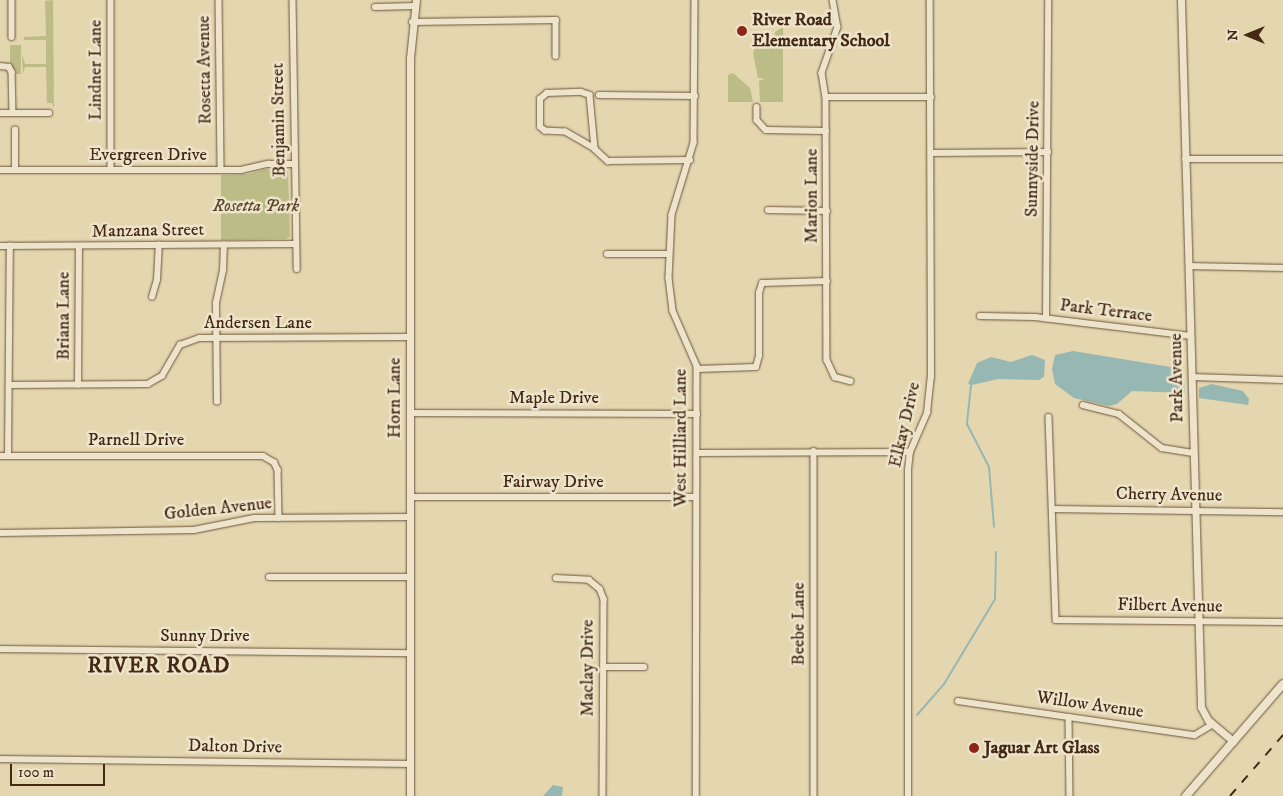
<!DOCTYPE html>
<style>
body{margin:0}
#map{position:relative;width:1283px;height:796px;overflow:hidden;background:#e4d6af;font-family:"IM FELL DW Pica",serif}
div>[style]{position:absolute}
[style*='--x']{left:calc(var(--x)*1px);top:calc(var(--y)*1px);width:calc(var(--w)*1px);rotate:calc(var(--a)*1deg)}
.green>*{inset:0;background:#bcbc86}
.water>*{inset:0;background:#97b7b3}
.stream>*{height:2px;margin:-1px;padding:0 1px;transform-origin:1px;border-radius:1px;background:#97b7b3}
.roads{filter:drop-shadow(0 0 1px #6c543c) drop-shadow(0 0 1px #6c543c)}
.minor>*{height:5.5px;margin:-2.75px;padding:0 2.75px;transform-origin:2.75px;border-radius:2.75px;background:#ede4cb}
.tertiary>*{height:7px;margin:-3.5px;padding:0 3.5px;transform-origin:3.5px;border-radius:3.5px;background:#ede4cb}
.secondary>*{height:8px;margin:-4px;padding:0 4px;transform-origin:4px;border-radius:4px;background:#ede4cb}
.rail>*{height:2px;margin-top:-1px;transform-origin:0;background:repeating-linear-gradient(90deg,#442915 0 9px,transparent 0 18px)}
.dots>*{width:14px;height:14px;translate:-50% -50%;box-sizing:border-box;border:2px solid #ede4cb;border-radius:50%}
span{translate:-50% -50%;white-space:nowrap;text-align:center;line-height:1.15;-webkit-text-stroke:5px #ede4cb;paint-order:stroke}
.poi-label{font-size:18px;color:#442915;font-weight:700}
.left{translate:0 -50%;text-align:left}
.street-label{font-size:18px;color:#442915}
.park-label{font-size:18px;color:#5c462c;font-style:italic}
.district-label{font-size:22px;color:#442915;font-weight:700;letter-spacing:1px}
.north{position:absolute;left:1223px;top:10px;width:50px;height:50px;-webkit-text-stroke:4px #ede4cb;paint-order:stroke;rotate:270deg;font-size:14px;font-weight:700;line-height:20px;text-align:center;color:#442915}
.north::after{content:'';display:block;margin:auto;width:18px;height:22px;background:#442915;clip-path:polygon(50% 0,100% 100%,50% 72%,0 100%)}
.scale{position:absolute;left:10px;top:764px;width:95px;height:22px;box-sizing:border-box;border:2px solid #442915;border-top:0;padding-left:6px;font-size:15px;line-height:18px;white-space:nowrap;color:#442915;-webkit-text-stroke:4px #ede4cb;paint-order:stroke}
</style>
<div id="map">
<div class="green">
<div style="clip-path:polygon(53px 0,54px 108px,52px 103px,47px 103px,46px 67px,25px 67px,23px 74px,22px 54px,25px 64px,46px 64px,46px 40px,24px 40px,24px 37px,46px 36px,45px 1px)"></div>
<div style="clip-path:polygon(783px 27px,783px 102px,760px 102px,759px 81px,765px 79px,758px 78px,753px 53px,758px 40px,774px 40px,775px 32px)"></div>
<div style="clip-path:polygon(10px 45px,21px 45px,21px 74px,16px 74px,10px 63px)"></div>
<div style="clip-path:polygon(733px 73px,750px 88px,753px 102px,728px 102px,728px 75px)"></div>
<div style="clip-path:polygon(266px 169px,288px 171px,290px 237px,285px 239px,221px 240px,221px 175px,248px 174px)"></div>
</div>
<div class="water">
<div style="clip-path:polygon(1073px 351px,1183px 369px,1185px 393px,1132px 391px,1117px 404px,1109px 406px,1074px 398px,1055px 384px,1052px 369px,1055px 355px)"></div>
<div style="clip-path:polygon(1032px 355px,1045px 360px,1044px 377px,1039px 380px,998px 379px,972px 385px,968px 384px,977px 363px,991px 357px,1011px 362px)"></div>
<div style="clip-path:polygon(1212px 384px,1243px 391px,1249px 399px,1248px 405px,1199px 398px,1199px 388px)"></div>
<div style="clip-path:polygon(553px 785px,563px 787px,562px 796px,543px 796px)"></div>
</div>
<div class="stream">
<div style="--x:971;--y:385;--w:39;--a:96"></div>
<div style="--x:967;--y:424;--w:48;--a:62.9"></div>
<div style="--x:989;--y:467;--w:60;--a:85.2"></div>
<div style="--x:917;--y:715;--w:41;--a:-48.9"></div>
<div style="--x:944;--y:684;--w:99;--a:-59"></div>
<div style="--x:995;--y:599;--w:47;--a:-88.8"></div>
</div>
<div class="roads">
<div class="minor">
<div style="--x:12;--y:0;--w:37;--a:90"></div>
<div style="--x:111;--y:0;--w:170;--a:90"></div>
<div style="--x:219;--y:0;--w:170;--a:89.3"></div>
<div style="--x:293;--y:0;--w:269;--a:89.1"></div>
<div style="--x:695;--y:0;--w:143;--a:90.4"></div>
<div style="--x:694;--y:143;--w:75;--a:107"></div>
<div style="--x:672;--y:215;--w:63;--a:92.7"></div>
<div style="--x:669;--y:278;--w:33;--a:83"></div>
<div style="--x:673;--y:311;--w:60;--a:66.4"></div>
<div style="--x:697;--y:366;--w:430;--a:90.1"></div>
<div style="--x:833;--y:0;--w:27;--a:80"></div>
<div style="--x:838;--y:27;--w:49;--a:109.2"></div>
<div style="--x:822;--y:73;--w:24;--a:81"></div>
<div style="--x:826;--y:97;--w:263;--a:89.8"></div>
<div style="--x:827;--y:360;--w:19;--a:65"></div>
<div style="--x:835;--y:377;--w:16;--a:15"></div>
<div style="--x:375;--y:7;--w:40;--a:-1.4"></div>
<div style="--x:412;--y:22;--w:144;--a:-0.8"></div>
<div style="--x:556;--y:20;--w:36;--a:90"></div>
<div style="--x:0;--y:66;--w:9;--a:6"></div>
<div style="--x:9;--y:67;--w:6;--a:59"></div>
<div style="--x:12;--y:72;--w:41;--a:88.6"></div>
<div style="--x:547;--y:93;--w:34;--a:-2"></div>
<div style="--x:581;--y:92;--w:9;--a:18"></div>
<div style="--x:590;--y:95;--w:54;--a:84.7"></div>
<div style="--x:595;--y:149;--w:34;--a:-150"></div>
<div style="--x:565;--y:132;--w:20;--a:-177"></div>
<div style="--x:545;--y:131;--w:6;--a:-141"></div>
<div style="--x:540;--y:127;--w:28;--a:-90"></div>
<div style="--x:540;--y:99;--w:9;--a:-41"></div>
<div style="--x:599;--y:95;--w:96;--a:0.6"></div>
<div style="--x:826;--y:97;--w:105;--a:0"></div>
<div style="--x:757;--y:107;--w:13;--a:90"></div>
<div style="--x:757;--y:120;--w:13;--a:48"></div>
<div style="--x:766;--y:130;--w:60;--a:1"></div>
<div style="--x:0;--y:113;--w:49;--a:0"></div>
<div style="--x:595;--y:149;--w:18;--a:43"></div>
<div style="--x:608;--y:161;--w:82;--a:-0.7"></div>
<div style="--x:931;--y:153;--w:117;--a:-0.5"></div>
<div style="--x:1185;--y:159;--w:98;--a:0"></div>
<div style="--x:0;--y:170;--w:241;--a:0"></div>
<div style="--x:241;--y:170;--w:28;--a:-13"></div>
<div style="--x:268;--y:164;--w:27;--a:0"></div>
<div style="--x:15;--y:170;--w:40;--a:-90"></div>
<div style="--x:768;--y:210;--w:59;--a:1"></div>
<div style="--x:0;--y:246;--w:296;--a:-0.4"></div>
<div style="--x:607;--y:254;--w:62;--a:0"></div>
<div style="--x:1189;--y:266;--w:94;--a:1.2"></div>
<div style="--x:152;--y:297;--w:18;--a:-74"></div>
<div style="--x:157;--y:280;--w:35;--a:-87"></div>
<div style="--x:980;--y:316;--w:55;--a:1"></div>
<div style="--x:1035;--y:317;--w:157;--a:6.9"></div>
<div style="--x:1046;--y:319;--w:319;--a:-89.6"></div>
<div style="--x:698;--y:369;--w:58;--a:-2"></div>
<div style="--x:756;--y:367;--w:11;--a:-75"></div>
<div style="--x:759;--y:356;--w:63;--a:-90"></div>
<div style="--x:759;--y:293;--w:10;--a:-73"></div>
<div style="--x:762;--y:283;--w:65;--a:-1.8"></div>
<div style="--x:1192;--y:377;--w:91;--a:1.9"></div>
<div style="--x:9;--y:385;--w:139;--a:-0.4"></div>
<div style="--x:148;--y:384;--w:16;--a:-30"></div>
<div style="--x:162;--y:376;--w:36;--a:-60"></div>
<div style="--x:180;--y:345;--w:20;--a:-20"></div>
<div style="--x:199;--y:338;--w:211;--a:-0.3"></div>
<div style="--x:78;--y:385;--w:137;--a:-89.6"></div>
<div style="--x:217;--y:402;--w:99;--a:-90.6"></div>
<div style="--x:216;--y:303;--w:33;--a:-78"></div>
<div style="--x:223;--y:271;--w:26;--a:-88"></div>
<div style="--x:1083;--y:405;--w:37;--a:14"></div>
<div style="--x:1119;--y:414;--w:55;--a:38.3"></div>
<div style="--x:1162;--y:448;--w:31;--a:9"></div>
<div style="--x:410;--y:413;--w:287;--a:0.2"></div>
<div style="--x:1049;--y:417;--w:203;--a:88"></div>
<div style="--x:1056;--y:620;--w:227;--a:0.5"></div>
<div style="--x:814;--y:451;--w:345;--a:90"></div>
<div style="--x:697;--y:453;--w:213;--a:-0.3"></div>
<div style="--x:0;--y:456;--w:263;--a:0"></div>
<div style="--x:263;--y:456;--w:13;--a:29"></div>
<div style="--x:274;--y:462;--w:9;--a:63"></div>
<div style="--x:278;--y:470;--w:48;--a:88.8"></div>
<div style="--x:8;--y:456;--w:210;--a:-89.5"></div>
<div style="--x:410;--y:497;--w:286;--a:0"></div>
<div style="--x:1054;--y:509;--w:229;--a:0.8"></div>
<div style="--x:0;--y:533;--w:194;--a:-0.9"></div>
<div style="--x:194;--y:530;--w:61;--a:-11.3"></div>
<div style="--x:254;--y:518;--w:156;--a:-0.4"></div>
<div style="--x:269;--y:577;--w:141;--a:0"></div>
<div style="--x:556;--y:578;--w:33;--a:3"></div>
<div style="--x:589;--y:580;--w:14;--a:39"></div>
<div style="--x:600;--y:589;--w:11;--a:68"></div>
<div style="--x:604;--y:599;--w:197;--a:90.3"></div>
<div style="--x:0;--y:649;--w:410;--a:0.6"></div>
<div style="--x:604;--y:667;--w:40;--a:0"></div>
<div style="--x:958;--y:701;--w:239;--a:8.2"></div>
<div style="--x:1195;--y:735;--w:21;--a:-31"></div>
<div style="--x:1069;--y:717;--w:79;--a:89.3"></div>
<div style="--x:0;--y:759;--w:410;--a:0.7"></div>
<div style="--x:908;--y:796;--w:326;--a:-90"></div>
<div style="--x:908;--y:470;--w:18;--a:-84"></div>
<div style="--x:910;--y:452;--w:43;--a:-66.4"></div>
<div style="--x:927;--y:413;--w:36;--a:-84"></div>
<div style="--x:931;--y:377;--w:377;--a:-90.2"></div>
</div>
<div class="tertiary">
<div style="--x:1181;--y:0;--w:707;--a:88.38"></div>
<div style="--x:1201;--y:707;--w:15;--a:62"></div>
<div style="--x:1208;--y:720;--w:33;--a:40"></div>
<div style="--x:410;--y:796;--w:738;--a:-90"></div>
<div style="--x:410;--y:58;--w:58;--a:-84.1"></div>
</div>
<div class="secondary">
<div style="--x:1186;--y:796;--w:148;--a:-49.1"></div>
</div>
</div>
<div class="rail">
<div style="--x:1230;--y:796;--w:81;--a:-49"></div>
</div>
<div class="dots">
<div style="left:742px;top:31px;background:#8f2418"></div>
<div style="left:974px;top:748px;background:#8f2418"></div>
</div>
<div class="poi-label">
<span class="left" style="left:752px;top:31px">River Road<br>Elementary School</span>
<span class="left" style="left:984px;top:748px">Jaguar Art Glass</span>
</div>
<div class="street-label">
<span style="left:96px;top:70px;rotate:-90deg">Lindner Lane</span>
<span style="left:205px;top:70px;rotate:-91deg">Rosetta Avenue</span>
<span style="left:279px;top:120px;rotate:-91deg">Benjamin Street</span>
<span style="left:148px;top:155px">Evergreen Drive</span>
<span style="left:1033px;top:159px;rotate:-89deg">Sunnyside Drive</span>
<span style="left:812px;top:196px;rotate:-90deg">Marion Lane</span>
<span style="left:148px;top:231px;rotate:-1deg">Manzana Street</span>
<span style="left:1106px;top:311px;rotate:7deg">Park Terrace</span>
<span style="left:64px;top:316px;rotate:-90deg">Briana Lane</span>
<span style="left:258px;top:323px">Andersen Lane</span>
<span style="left:1177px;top:378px;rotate:-91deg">Park Avenue</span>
<span style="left:395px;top:398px;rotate:-90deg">Horn Lane</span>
<span style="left:554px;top:398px">Maple Drive</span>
<span style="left:905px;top:425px;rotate:-77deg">Elkay Drive</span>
<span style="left:681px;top:438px;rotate:-90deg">West Hilliard Lane</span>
<span style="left:136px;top:440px">Parnell Drive</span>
<span style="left:553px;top:482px">Fairway Drive</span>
<span style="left:1169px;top:495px;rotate:1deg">Cherry Avenue</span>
<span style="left:218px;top:509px;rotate:-6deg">Golden Avenue</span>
<span style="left:1170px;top:606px;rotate:1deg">Filbert Avenue</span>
<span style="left:799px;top:624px;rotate:-90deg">Beebe Lane</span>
<span style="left:205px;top:636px">Sunny Drive</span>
<span style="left:588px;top:668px;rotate:-90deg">Maclay Drive</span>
<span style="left:1090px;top:705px;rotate:8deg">Willow Avenue</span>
<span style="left:235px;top:747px;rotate:1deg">Dalton Drive</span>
</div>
<div class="park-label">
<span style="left:256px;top:206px">Rosetta Park</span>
</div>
<div class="district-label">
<span style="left:159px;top:666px">RIVER ROAD</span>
</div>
<div class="north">N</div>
<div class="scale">100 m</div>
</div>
